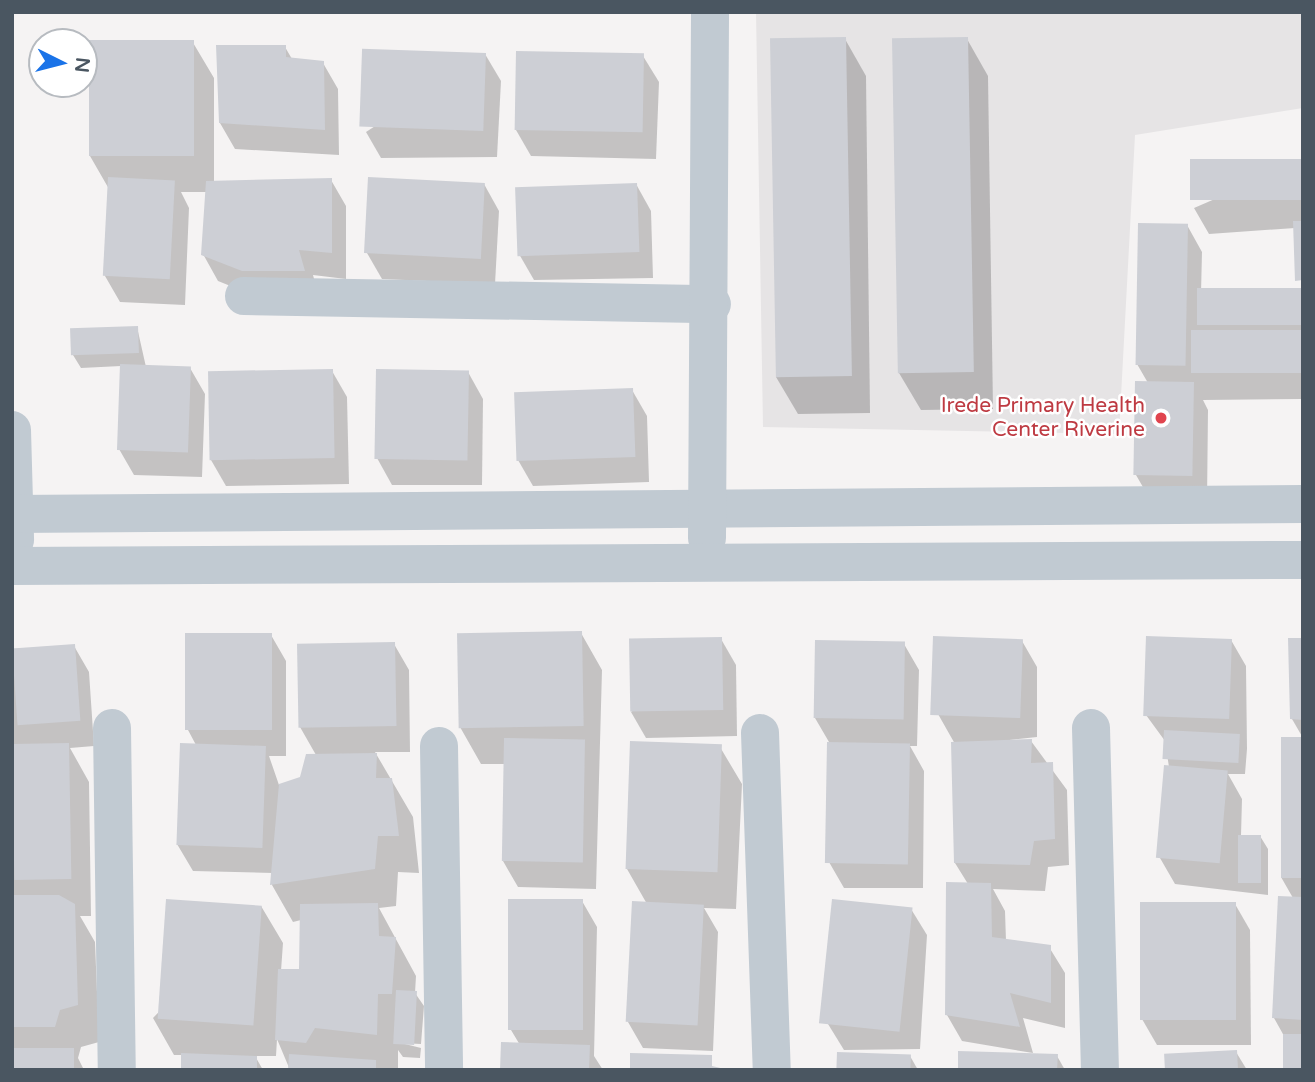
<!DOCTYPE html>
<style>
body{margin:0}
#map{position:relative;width:1315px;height:1082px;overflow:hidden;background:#f5f3f3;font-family:"Varela Round",sans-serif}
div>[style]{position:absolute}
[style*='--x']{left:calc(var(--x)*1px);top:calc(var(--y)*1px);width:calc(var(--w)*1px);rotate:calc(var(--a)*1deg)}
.education>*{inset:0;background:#e6e4e5}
.shadow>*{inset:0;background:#0003}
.building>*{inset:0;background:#cdcfd5;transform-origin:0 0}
.street>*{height:38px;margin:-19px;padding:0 19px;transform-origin:19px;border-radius:19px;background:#c1cad2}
.dots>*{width:19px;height:19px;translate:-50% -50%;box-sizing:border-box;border:4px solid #fff;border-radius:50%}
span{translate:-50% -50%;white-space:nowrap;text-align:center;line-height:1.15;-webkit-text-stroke:5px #fff;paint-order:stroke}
.health-label{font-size:21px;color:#be3a42}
.right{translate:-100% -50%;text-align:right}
.frame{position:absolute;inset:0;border:14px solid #4a5661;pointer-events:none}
.north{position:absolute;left:28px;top:28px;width:70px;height:70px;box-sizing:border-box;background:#fff;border:2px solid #b7bbc0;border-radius:50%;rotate:96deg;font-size:19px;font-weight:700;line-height:28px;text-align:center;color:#4a5661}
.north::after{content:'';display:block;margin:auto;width:24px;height:32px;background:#1a73e8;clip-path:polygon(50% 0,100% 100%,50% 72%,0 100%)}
</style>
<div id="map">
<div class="education">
<div style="clip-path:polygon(756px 12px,1303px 12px,1303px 108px,1135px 135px,1119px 434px,763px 427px)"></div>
</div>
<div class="shadow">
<div style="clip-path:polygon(845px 39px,866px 76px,870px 413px,798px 414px,776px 377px)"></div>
<div style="clip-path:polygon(967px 39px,988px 76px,993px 409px,921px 410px,899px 373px)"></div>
<div style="clip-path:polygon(192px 41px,214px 78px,214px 183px,331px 180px,346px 206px,346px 279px,313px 275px,319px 297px,258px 297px,218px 281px,203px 254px,207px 192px,181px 192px,189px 208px,185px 305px,120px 302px,105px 276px,109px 189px,90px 156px)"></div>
<div style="clip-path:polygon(285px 47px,292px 59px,323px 63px,338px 89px,339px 155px,235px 149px,220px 123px)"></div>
<div style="clip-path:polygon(485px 54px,501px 81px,497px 157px,381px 158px,366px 132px)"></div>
<div style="clip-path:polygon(643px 56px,659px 82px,656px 159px,531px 156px,516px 130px)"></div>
<div style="clip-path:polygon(1303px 161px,1303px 399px,1203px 400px,1208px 410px,1207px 502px,1151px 501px,1136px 475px,1148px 383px,1137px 364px,1187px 225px,1202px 252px,1201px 294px,1302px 289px,1295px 228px,1209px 234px,1194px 208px)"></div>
<div style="clip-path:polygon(484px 184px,499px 211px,495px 284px,382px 279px,367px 253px)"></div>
<div style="clip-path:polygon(636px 184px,651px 211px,653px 278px,534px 280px,519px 254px)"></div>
<div style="clip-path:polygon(137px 327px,146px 367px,190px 368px,205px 394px,202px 477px,134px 475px,119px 449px,121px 366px,81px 368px,73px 355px)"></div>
<div style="clip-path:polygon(332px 371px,347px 397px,349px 484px,226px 486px,211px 460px)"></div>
<div style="clip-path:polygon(468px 372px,483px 399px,482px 485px,392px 485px,377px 458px)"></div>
<div style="clip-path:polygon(632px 390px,647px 416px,649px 482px,533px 486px,518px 460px)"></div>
<div style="clip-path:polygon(581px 633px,602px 670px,596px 889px,518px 887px,503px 861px,505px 764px,481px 764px,460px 727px)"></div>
<div style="clip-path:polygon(271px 635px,286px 661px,286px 756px,269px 756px,279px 785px,301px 778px,316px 755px,300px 727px,394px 644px,409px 670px,410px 752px,375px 752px,413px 817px,419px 873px,398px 872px,396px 906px,379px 908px,416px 976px,415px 993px,424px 1006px,421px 1044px,401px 1043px,421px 1048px,420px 1058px,403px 1057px,398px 1050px,398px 1070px,290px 1070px,277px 1039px,276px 1056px,255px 1056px,263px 1070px,183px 1070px,183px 1055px,174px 1055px,153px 1018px,261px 906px,283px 943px,281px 971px,301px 970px,301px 920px,293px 922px,272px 885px,273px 873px,193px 871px,177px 844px,196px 745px,188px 730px)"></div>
<div style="clip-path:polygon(721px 639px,736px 665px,737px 736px,646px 738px,631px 712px)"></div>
<div style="clip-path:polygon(1231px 640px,1246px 666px,1247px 749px,1245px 774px,1228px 774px,1242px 799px,1241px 836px,1260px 836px,1268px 849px,1268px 895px,1175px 884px,1160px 858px,1169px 767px,1165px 741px,1146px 715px)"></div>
<div style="clip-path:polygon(1303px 640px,1303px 738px,1292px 719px)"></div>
<div style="clip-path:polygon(1022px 641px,1037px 667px,1037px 737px,992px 742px,1031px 741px,1067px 790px,1069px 865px,1048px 867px,1045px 891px,993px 889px,1005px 911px,1006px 941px,1049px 947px,1065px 973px,1065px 1028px,1023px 1018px,1033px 1053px,962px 1041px,947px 1015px,968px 884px,955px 863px,955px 744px,938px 714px)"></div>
<div style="clip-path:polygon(904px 644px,919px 670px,917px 746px,910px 746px,924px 771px,923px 888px,844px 888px,829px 862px,829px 742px,815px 718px)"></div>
<div style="clip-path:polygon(74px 646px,89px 672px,94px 746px,70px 748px,89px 782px,91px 916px,80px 916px,95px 942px,99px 1042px,81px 1047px,78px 1058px,84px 1070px,12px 1070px,12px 649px)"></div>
<div style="clip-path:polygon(1303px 739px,1303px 1070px,1274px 1018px,1293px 898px,1281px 877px)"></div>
<div style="clip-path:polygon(720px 747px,742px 784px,736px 909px,704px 908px,718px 932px,713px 1051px,643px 1048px,628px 1022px,647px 904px,627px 869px)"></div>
<div style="clip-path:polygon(582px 901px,597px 927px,594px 1056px,603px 1070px,502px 1070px,520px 1045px,511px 1030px,510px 902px)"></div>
<div style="clip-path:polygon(1235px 904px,1250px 930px,1251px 1045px,1157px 1045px,1142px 1019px)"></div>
<div style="clip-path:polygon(911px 909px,927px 935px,920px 1049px,844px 1050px,828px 1024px)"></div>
<div style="clip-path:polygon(1236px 1052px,1247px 1070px,1166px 1070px)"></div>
<div style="clip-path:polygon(910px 1056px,918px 1070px,838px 1070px)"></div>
<div style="clip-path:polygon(1057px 1056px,1065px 1070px,959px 1070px)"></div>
</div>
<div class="building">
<div style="left:846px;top:37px;width:339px;height:76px;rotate:89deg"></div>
<div style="left:968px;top:37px;width:335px;height:76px;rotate:89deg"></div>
<div style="left:89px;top:40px;width:105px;height:116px"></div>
<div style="clip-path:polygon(216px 45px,286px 45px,286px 57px,324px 61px,325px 130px,219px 123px)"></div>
<div style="left:516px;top:51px;width:128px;height:79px;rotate:1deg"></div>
<div style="left:486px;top:53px;width:78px;height:124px;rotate:92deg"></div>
<div style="left:1303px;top:159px;width:41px;height:113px;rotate:90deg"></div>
<div style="left:108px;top:177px;width:67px;height:99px;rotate:3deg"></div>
<div style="left:368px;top:177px;width:117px;height:76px;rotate:3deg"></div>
<div style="clip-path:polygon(332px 178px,332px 253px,299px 250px,305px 271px,242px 271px,201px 255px,206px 181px)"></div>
<div style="left:637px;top:183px;width:69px;height:122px;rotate:88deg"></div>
<div style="clip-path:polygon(1293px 221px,1303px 221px,1303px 280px,1295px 281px)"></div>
<div style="left:1138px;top:223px;width:50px;height:142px;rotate:1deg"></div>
<div style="left:1303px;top:288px;width:37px;height:106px;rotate:90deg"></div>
<div style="left:138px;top:326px;width:27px;height:68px;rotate:88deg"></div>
<div style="left:1303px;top:330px;width:43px;height:112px;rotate:90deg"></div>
<div style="left:120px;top:364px;width:71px;height:86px;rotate:2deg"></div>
<div style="left:333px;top:369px;width:89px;height:125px;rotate:89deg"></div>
<div style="left:376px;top:369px;width:93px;height:90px;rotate:1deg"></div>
<div style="left:1135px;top:381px;width:59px;height:94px;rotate:1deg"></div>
<div style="left:633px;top:388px;width:69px;height:119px;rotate:88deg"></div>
<div style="left:582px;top:631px;width:95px;height:125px;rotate:89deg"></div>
<div style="left:272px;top:633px;width:97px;height:87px;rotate:90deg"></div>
<div style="left:933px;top:636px;width:90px;height:79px;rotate:2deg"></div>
<div style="left:1146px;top:636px;width:86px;height:80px;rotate:2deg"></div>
<div style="left:722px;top:637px;width:73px;height:93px;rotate:89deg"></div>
<div style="clip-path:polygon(1288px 638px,1303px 638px,1303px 720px,1290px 719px)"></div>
<div style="left:815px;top:640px;width:90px;height:78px;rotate:1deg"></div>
<div style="left:395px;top:642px;width:84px;height:98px;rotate:89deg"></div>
<div style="left:75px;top:644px;width:77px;height:63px;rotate:86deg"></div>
<div style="left:1164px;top:730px;width:76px;height:29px;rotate:3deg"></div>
<div style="left:1281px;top:737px;width:22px;height:141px"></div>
<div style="left:504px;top:738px;width:81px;height:123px;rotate:1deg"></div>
<div style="clip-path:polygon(1032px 739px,1031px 763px,1053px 762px,1055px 839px,1034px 841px,1030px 865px,954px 863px,951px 742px)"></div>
<div style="left:630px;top:741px;width:92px;height:128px;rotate:2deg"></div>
<div style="left:827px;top:742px;width:83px;height:121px;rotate:1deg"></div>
<div style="left:69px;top:743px;width:136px;height:57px;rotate:89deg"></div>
<div style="left:180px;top:743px;width:86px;height:102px;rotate:2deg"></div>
<div style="clip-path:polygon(377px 753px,376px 778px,392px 778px,399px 836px,378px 836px,375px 869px,270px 885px,279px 784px,300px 777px,306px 754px)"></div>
<div style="left:1164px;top:765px;width:64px;height:93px;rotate:5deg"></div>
<div style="left:1238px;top:835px;width:23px;height:48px"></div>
<div style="clip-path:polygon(946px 882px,991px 883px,992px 937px,1051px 945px,1051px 1003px,1010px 993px,1020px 1027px,945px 1015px)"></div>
<div style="clip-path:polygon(12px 895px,59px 895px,75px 904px,78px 1005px,60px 1010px,55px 1027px,12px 1027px)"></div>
<div style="clip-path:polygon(1278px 896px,1303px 897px,1303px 1020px,1272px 1018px)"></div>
<div style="left:166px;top:899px;width:96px;height:120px;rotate:4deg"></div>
<div style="left:583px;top:899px;width:131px;height:75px;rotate:90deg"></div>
<div style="left:832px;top:899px;width:81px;height:125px;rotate:6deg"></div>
<div style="left:632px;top:901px;width:72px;height:121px;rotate:3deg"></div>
<div style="left:1236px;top:902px;width:118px;height:96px;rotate:90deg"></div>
<div style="clip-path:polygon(378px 903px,379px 936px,396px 937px,392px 994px,378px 994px,377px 1035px,315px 1028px,306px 1043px,275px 1040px,278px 969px,299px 969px,300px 904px)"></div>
<div style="left:396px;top:990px;width:21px;height:54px;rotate:3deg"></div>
<div style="left:1283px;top:1034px;width:20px;height:36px"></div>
<div style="left:501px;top:1042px;width:89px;height:28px;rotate:2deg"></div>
<div style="left:74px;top:1048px;width:22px;height:62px;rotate:90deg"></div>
<div style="left:1237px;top:1050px;width:20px;height:73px;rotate:87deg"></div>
<div style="clip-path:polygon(958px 1051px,1058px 1054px,1057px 1070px,958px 1070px)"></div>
<div style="left:837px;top:1052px;width:74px;height:18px;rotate:2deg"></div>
<div style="clip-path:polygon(181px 1053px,257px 1056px,257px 1070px,181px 1070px)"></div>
<div style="clip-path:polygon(630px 1053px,712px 1055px,712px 1066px,729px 1070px,630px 1070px)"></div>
<div style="clip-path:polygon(289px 1054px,376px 1060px,376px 1070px,288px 1070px)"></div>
</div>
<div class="street">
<div style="--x:244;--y:296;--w:468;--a:1"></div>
<div style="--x:12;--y:430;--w:110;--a:88.4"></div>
<div style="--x:12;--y:514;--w:1291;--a:-0.44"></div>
<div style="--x:707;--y:538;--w:526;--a:-89.67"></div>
<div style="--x:12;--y:566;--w:1291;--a:-0.27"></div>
<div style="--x:112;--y:728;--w:342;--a:89.2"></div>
<div style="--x:1091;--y:728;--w:342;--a:88.5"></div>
<div style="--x:760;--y:733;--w:337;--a:88"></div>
<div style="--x:439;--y:746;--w:324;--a:89.1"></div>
</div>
<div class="dots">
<div style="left:1161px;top:418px;background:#e0444e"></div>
</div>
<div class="health-label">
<span class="right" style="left:1145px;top:418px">Irede Primary Health<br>Center Riverine</span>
</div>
<div class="frame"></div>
<div class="north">N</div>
</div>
